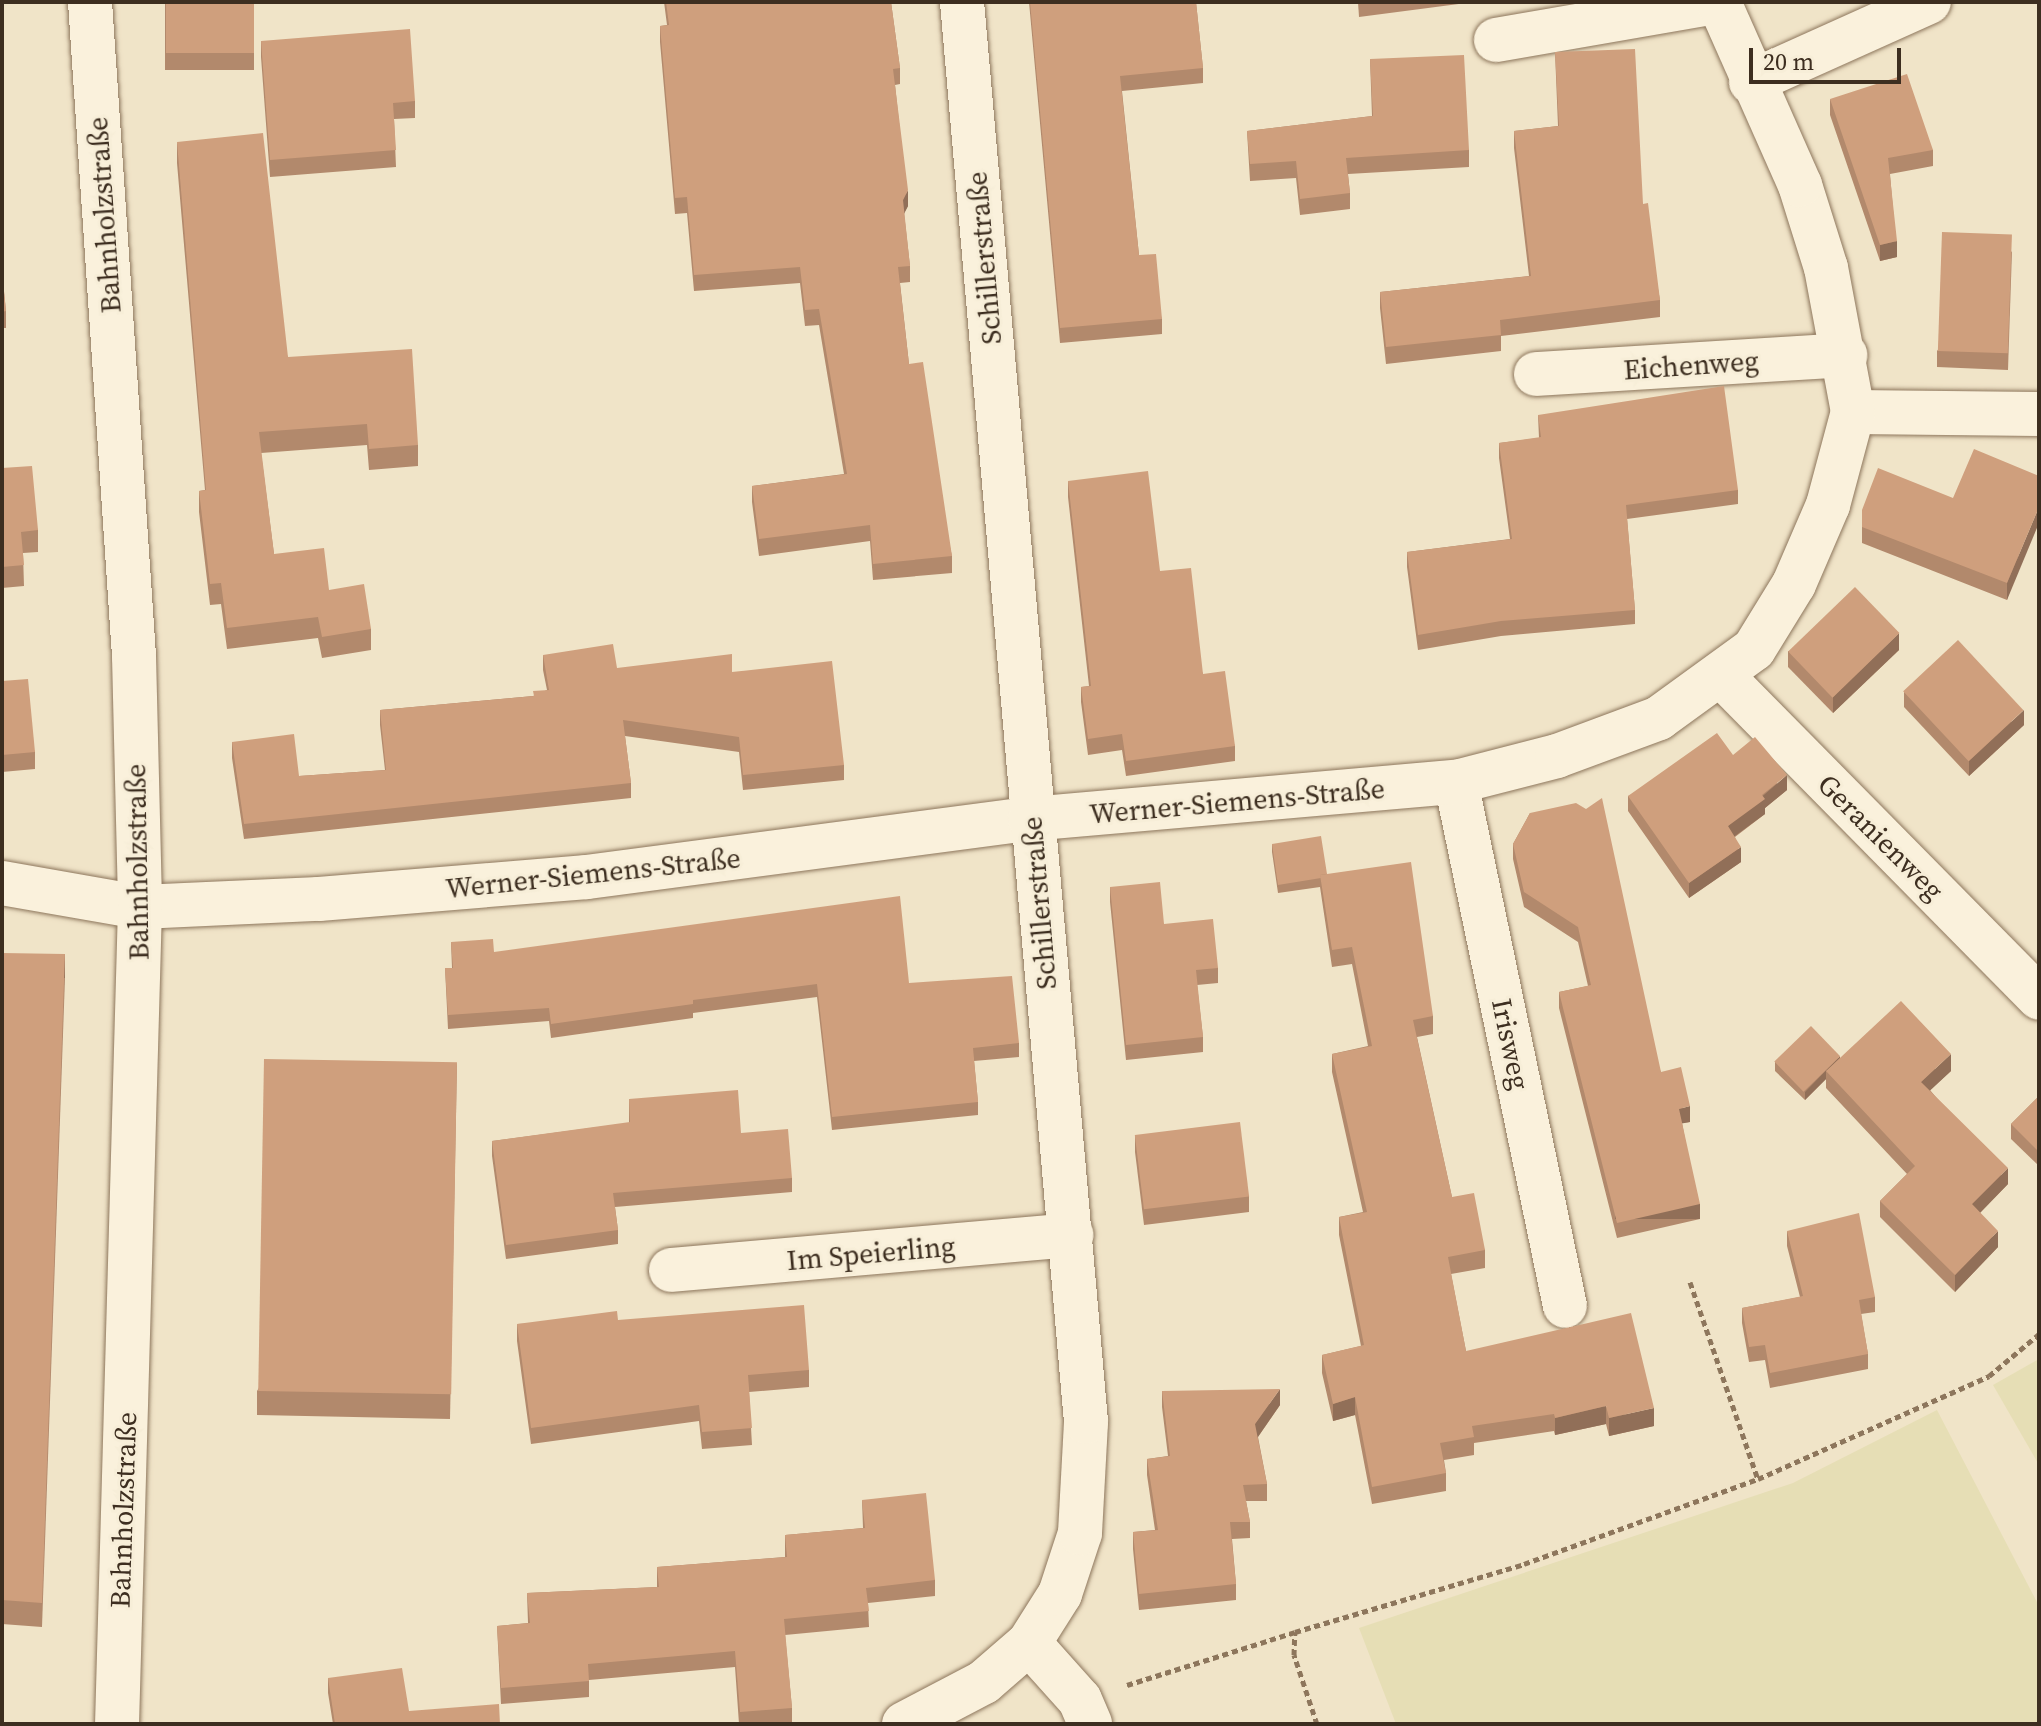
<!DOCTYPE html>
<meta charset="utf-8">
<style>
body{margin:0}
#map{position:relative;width:2041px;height:1726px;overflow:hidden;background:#f0e4c8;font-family:"Source Serif 4",serif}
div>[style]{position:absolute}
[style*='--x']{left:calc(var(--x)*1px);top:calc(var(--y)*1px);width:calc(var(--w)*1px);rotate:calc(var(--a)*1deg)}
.farmland>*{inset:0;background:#e6deb5}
.path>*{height:5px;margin-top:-2.5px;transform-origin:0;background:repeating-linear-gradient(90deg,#8d765c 0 6px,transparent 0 10px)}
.roads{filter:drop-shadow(0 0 2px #8d765c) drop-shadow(0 0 2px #8d765c)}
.street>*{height:44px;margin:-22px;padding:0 22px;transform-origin:22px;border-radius:22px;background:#faf1dc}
.secondary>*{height:44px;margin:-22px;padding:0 22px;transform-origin:22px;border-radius:22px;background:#faf1dc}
.wall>*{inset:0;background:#b2896c;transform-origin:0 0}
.shaded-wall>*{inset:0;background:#916f58;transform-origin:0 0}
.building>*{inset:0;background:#cf9f7d;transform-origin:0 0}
span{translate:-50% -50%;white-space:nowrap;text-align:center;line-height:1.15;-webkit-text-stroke:6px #f7eed8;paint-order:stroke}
.street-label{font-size:28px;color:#3d2e20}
.frame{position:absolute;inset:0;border:4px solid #3d2e20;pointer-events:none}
.scale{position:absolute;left:1749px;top:48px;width:152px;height:36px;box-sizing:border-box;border:4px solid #3d2e20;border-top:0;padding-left:10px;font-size:24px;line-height:28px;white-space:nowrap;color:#3d2e20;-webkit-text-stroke:6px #f7eed8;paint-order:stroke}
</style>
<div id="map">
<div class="farmland">
<div style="clip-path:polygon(2039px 1359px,2039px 1465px,1993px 1385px)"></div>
<div style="clip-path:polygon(1937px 1410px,2039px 1606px,2039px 1724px,1396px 1724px,1359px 1628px,1793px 1483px)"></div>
</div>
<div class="path">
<div style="--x:1690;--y:1282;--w:208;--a:71"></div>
<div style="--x:1127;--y:1685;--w:176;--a:-17.5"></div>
<div style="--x:1317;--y:1724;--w:73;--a:-108.4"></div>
<div style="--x:1294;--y:1655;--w:23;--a:-88"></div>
<div style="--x:1295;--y:1632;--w:239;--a:-16.5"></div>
<div style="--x:1524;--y:1564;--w:249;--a:-20"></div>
<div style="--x:1758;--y:1479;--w:253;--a:-24"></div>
<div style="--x:1989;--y:1376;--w:65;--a:-40"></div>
</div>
<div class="roads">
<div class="street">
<div style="--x:1496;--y:40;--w:224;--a:-9.8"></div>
<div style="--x:1751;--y:82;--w:195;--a:-24.2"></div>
<div style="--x:1536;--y:374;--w:310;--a:-3.5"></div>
<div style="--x:1853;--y:412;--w:186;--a:0.6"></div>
<div style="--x:1722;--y:676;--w:452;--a:45.4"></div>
<div style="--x:1456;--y:782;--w:535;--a:78.25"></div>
<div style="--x:2;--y:883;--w:140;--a:9.9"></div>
<div style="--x:140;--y:907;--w:179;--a:-2.6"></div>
<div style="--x:319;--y:899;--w:269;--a:-4.7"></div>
<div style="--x:587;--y:877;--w:447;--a:-7.5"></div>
<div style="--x:1030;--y:819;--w:428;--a:-5"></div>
<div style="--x:1456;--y:782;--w:104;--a:-14.4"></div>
<div style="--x:1557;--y:756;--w:109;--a:-20.4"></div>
<div style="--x:1659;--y:718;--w:117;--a:-36"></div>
<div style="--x:1754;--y:649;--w:76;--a:-58.4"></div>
<div style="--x:1794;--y:584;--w:86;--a:-66.7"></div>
<div style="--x:1828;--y:505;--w:96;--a:-75"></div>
<div style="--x:1853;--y:412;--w:147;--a:-100.6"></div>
<div style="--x:1826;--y:268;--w:87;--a:-107.4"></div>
<div style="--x:1800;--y:185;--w:200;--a:-113.9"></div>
<div style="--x:671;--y:1270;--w:402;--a:-5"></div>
<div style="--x:1029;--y:1643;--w:76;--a:48.2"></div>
<div style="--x:1080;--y:1700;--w:26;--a:67"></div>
<div style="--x:904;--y:1724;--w:90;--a:-27.7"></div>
<div style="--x:984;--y:1682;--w:60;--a:-40.9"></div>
<div style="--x:1029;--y:1643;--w:58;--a:-57.7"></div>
<div style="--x:1060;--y:1594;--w:64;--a:-71.8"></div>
<div style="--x:1080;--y:1533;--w:111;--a:-86.9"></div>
<div style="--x:1086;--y:1422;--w:1425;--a:-94.99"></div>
</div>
<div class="secondary">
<div style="--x:90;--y:2;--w:655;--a:86.15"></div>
<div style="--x:134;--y:656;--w:251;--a:88.6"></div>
<div style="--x:140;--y:907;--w:817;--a:91.61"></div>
</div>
</div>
<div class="wall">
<div style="left:165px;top:2px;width:89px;height:68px"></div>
<div style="clip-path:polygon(664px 2px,891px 2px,900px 68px,900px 84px,895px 85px,908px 206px,904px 213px,910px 266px,910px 282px,900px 283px,909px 364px,952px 556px,952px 573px,873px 580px,870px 541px,759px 556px,752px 502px,752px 486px,844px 474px,819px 325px,805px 326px,800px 283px,694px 291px,687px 213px,675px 214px,660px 42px,660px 26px,667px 25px)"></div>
<div style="clip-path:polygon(1029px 2px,1196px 2px,1203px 68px,1203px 83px,1122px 91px,1139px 255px,1162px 319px,1162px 334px,1060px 343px)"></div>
<div style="clip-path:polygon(1358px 2px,1474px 2px,1359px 17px)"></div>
<div style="clip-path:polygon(261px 41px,415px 101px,415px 118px,394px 119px,396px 167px,270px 177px,261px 57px)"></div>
<div style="clip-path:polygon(1555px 52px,1643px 204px,1660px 300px,1660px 317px,1501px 336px,1501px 351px,1386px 364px,1380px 308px,1380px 292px,1529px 276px,1514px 148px,1514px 131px,1558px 126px)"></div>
<div style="clip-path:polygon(1370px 59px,1469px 150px,1469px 167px,1348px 174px,1350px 193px,1350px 209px,1300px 215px,1296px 178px,1250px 181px,1247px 131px,1372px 116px)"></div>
<div style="clip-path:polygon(1830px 99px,1933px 150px,1933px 166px,1890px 174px,1897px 257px,1880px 261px,1830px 115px)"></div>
<div style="clip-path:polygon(177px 142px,288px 357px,418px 445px,418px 466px,369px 470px,367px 445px,261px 453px,274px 554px,329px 590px,371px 629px,371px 650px,322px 658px,318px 638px,227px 649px,221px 604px,210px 605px,199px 512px,199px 491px,205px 490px,177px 163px)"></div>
<div style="clip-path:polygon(2012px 251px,2008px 370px,1937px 367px,1937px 351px)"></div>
<div style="clip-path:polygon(2px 272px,6px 311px,6px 328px,2px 328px)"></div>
<div style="clip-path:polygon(1538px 415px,1738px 490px,1738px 504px,1627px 519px,1635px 610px,1635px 624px,1501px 636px,1418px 650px,1407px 567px,1407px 552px,1510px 539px,1499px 458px,1499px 443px,1539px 438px)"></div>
<div style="clip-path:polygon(2px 468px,38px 530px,38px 552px,23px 553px,24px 586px,2px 588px)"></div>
<div style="clip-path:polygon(2039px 476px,2007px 600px,1862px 543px,1862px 510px,1953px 498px)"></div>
<div style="clip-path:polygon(1068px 481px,1160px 571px,1203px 674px,1235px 746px,1235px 761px,1126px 776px,1122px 750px,1088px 755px,1081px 702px,1081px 687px,1089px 686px,1068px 497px)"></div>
<div style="clip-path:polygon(1899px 650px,1833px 713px,1788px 667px,1788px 651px)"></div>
<div style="clip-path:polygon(543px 655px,617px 668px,732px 672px,844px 765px,844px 780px,743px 790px,739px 752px,625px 736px,631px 783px,631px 798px,244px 839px,232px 758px,232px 742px,299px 776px,385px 770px,380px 725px,380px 710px,533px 696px,547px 690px,543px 670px)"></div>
<div style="clip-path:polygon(2px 681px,35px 752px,35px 769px,2px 772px)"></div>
<div style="clip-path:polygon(1904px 692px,2024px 725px,1969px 776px,1904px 707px)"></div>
<div style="clip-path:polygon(1733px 755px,1787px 790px,1765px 808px,1765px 814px,1735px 837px,1741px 862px,1689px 898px,1628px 811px,1628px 796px)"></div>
<div style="clip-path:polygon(1530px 813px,1661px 1072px,1690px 1122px,1682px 1123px,1700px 1219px,1617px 1238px,1559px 1008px,1559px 992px,1588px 986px,1578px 942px,1524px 907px,1513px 859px,1513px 844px)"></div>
<div style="clip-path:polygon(1272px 844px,1327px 874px,1433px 1016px,1433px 1034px,1417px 1037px,1452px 1197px,1485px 1250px,1485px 1268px,1451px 1274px,1466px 1351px,1654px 1426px,1609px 1436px,1606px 1424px,1555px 1435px,1554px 1431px,1474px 1443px,1474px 1455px,1444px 1460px,1446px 1473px,1446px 1491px,1372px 1504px,1355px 1415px,1333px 1421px,1322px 1373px,1322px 1355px,1361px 1346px,1339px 1235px,1339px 1217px,1363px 1212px,1332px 1072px,1332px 1054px,1368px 1046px,1352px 964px,1332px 967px,1320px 887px,1278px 893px,1272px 852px)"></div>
<div style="clip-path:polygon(1110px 887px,1164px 924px,1218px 968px,1218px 983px,1197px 985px,1203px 1037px,1203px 1052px,1126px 1060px,1110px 902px)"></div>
<div style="clip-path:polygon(451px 942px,494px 952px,909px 983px,1019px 1043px,1019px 1057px,974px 1061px,978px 1102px,978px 1115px,832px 1130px,817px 997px,693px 1013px,693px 1018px,551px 1038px,549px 1021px,448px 1029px,445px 968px,452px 968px)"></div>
<div style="clip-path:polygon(2px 953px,65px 978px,42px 1627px,2px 1624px)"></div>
<div style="clip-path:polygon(1840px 1058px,1951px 1071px,1930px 1090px,2008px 1184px,1980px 1213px,1998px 1247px,1955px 1292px,1880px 1217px,1880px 1201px,1907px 1174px,1826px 1088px,1826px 1079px,1805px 1100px,1775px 1071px,1775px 1062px)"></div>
<div style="clip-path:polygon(457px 1063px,450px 1419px,257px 1415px,257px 1391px)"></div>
<div style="clip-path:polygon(2039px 1096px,2039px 1166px,2011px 1139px,2011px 1124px)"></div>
<div style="clip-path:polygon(629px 1099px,741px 1133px,792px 1178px,792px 1192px,615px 1207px,618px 1230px,618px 1244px,506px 1259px,492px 1156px,492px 1141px,629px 1123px)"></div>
<div style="clip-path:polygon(1135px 1135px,1249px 1196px,1249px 1212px,1144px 1225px,1135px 1152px)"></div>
<div style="clip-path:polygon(1787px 1231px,1875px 1297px,1875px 1312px,1861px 1314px,1868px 1354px,1868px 1369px,1770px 1388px,1765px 1360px,1749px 1362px,1742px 1323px,1742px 1308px,1800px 1297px,1787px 1246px)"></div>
<div style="clip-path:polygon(618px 1320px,809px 1370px,809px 1387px,749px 1392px,752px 1445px,702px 1449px,699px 1421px,531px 1444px,517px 1341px,517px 1324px)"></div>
<div style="clip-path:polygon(1162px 1391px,1280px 1405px,1258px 1437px,1267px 1484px,1267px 1501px,1246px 1501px,1250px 1522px,1250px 1538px,1232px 1539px,1236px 1584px,1236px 1600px,1139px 1610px,1133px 1549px,1133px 1532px,1155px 1530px,1147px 1475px,1147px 1459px,1168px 1456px,1162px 1407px)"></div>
<div style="clip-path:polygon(862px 1500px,935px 1580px,935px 1596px,868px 1603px,869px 1627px,785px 1635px,792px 1708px,792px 1724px,739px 1724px,735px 1667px,589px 1680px,589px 1697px,501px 1704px,497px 1626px,528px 1623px,527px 1593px,657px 1587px,657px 1567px,785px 1557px,785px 1535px,863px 1528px)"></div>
<div style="clip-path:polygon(328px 1678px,409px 1711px,500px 1724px,333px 1724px,328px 1693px)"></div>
</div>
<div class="shaded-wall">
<div style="clip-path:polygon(908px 190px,908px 206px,903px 216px,903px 200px)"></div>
<div style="clip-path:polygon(1897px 241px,1897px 257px,1880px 261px,1880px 245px)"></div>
<div style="clip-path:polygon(2039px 507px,2039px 523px,2007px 600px,2007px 583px)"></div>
<div style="clip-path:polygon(1899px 633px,1899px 650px,1833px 713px,1833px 697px)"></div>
<div style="clip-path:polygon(2024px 710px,2024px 725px,1969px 776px,1969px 761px)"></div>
<div style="clip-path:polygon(1787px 775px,1787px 790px,1765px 808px,1765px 814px,1728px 841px,1728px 826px)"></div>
<div style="clip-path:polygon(1741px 847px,1741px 862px,1689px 898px,1689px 883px)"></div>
<div style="left:65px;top:954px;width:24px;height:649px;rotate:90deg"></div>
<div style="clip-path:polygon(1951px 1054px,1951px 1071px,1921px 1099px,1921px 1082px)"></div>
<div style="clip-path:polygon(1840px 1056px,1840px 1064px,1826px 1071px,1826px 1079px,1805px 1100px,1805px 1092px)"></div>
<div style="clip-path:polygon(1690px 1106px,1690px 1122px,1679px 1124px,1679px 1109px)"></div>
<div style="clip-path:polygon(2008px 1168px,2008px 1184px,1972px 1221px,1972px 1204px)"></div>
<div style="left:1700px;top:1204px;width:15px;height:85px;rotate:90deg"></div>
<div style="clip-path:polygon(1998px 1231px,1998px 1247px,1955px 1292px,1955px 1275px)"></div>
<div style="clip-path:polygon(1280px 1389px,1280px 1405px,1255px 1441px,1255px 1424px)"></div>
<div style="clip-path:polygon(1355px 1397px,1355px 1415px,1333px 1421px,1333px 1404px)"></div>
<div style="clip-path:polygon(1606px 1406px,1606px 1424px,1555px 1435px,1555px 1418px)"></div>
<div style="clip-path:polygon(1654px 1408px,1654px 1426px,1609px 1436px,1609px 1418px)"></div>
</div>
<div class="building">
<div style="left:166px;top:2px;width:88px;height:51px"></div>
<div style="clip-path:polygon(666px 2px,891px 2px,900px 68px,893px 69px,908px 190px,903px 200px,910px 266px,898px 267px,909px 364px,923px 362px,952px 556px,873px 564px,870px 525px,759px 539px,752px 486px,847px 474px,819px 309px,805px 310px,800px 267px,694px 275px,687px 197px,675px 198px,660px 26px,669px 25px)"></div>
<div style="clip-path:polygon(1030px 2px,1196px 2px,1203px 68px,1120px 76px,1139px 255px,1156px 254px,1162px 319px,1060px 328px)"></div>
<div style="clip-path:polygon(410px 29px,415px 101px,393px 103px,396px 150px,270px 160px,261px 41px)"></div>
<div style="clip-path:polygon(1635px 49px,1643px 204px,1648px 203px,1660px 300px,1500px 320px,1501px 335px,1386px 347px,1380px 292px,1531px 276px,1514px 131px,1559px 126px,1555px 52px)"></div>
<div style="clip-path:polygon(1464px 55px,1469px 150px,1346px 158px,1350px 193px,1300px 199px,1296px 161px,1250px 164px,1247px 131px,1373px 116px,1370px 59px)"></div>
<div style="clip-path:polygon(1907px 74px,1933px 150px,1888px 158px,1897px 241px,1880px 245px,1830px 99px)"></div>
<div style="clip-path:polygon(263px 133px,288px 357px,412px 349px,418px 445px,369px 449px,367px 424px,259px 432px,274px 554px,324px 548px,329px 590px,364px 584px,371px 629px,322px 637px,318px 617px,227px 628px,221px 583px,210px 584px,199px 491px,206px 490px,177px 142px)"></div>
<div style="left:1942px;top:232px;width:70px;height:119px;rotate:2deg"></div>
<div style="clip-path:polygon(2px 272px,6px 311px,2px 312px)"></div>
<div style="clip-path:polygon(1724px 386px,1738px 490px,1626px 505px,1635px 610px,1501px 621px,1418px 635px,1407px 552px,1512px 539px,1499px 443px,1541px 437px,1538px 415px)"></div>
<div style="clip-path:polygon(1974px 449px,2039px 476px,2039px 507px,2007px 583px,1862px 527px,1862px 510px,1878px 468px,1953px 498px)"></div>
<div style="clip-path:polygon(32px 466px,38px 530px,21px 532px,24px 565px,2px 567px,2px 468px)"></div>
<div style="clip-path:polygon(1148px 471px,1160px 571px,1191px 568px,1203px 674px,1225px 671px,1235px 746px,1126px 761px,1122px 734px,1088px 739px,1081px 687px,1091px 686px,1068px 481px)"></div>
<div style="left:1855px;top:587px;width:64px;height:93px;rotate:46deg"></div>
<div style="left:1958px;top:640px;width:96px;height:75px;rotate:47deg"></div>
<div style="clip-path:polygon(613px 644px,617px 668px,732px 654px,732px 672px,832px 661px,844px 765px,743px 775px,739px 737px,623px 720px,631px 783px,244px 824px,232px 742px,294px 734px,299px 776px,386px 770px,380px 710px,534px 696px,533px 691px,549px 690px,543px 655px)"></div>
<div style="clip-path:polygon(28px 679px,35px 752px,2px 755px,2px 681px)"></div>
<div style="clip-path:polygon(1717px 733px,1733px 755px,1755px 737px,1787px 775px,1762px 795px,1765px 799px,1728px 826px,1741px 847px,1689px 883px,1628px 796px)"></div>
<div style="clip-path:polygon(1602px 798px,1661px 1072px,1681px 1067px,1690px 1106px,1679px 1109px,1700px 1204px,1617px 1223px,1559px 992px,1591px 985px,1578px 927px,1524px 892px,1513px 844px,1530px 813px,1576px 803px,1586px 809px)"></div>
<div style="clip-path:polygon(1321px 836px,1327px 874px,1320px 875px,1321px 878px,1278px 885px,1272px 844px)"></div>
<div style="clip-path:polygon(1411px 862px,1433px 1016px,1413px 1020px,1452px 1197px,1474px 1193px,1485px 1250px,1448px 1257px,1466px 1351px,1631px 1313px,1654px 1408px,1609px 1418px,1606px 1406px,1555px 1418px,1554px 1414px,1472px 1426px,1474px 1437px,1440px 1443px,1446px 1473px,1372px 1487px,1355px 1397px,1333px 1404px,1322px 1355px,1364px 1345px,1339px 1217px,1367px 1212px,1332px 1054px,1372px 1046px,1352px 947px,1332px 950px,1320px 875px)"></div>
<div style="clip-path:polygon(1160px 882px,1164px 924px,1213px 919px,1218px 968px,1196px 970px,1203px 1037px,1126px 1045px,1110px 887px)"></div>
<div style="clip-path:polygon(900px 896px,909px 983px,1012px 976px,1019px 1043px,973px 1048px,978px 1102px,832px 1117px,817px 984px,693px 1000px,693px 1004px,551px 1024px,549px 1008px,448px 1015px,445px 968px,453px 968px,451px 942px,493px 939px,494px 952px)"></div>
<div style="clip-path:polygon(2px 953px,65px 954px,42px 1603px,2px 1600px)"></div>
<div style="clip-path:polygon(1901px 1001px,1951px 1054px,1921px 1082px,2008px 1168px,1972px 1204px,1998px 1231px,1955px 1275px,1880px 1201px,1915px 1166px,1826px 1071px)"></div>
<div style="left:1811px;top:1026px;width:42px;height:51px;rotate:46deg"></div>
<div style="left:264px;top:1059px;width:193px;height:332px;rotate:1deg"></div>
<div style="clip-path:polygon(738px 1090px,741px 1133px,788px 1129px,792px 1178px,613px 1193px,618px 1230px,506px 1245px,492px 1141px,630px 1122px,629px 1099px)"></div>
<div style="clip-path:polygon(2039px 1096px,2039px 1152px,2011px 1124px)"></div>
<div style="left:1240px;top:1122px;width:75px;height:106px;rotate:83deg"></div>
<div style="clip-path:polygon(1859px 1213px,1875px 1297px,1859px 1300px,1868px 1354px,1770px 1373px,1765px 1345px,1749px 1347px,1742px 1308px,1803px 1296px,1787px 1231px)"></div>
<div style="clip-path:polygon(804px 1305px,809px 1370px,748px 1375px,752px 1428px,702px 1432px,699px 1405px,531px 1428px,517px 1324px,617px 1311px,618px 1320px)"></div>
<div style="clip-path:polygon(1280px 1389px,1255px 1424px,1267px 1484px,1243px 1485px,1250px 1522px,1230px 1522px,1236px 1584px,1139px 1594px,1133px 1532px,1158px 1530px,1147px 1459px,1170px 1456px,1162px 1391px)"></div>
<div style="clip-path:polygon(926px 1493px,935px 1580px,866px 1588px,869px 1611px,784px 1619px,792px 1708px,740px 1712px,735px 1651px,588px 1664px,589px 1681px,501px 1688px,497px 1626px,530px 1623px,527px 1593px,659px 1587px,657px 1567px,787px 1557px,785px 1535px,865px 1528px,862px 1500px)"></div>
<div style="clip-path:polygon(402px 1668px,409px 1711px,499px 1704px,500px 1724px,335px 1724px,328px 1678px)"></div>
</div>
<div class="street-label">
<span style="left:104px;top:215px;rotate:-94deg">Bahnholzstraße</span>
<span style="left:984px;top:258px;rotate:-95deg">Schillerstraße</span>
<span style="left:1691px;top:365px;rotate:-4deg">Eichenweg</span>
<span style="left:1237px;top:801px;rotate:-5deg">Werner-Siemens-Straße</span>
<span style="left:1881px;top:837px;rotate:45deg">Geranienweg</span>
<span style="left:137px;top:862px;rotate:-91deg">Bahnholzstraße</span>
<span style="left:593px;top:873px;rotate:-6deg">Werner-Siemens-Straße</span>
<span style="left:1039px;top:903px;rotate:-95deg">Schillerstraße</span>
<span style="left:1511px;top:1044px;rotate:78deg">Irisweg</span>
<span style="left:871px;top:1253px;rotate:-5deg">Im Speierling</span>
<span style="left:123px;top:1510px;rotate:-88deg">Bahnholzstraße</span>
</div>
<div class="frame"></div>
<div class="scale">20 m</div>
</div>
